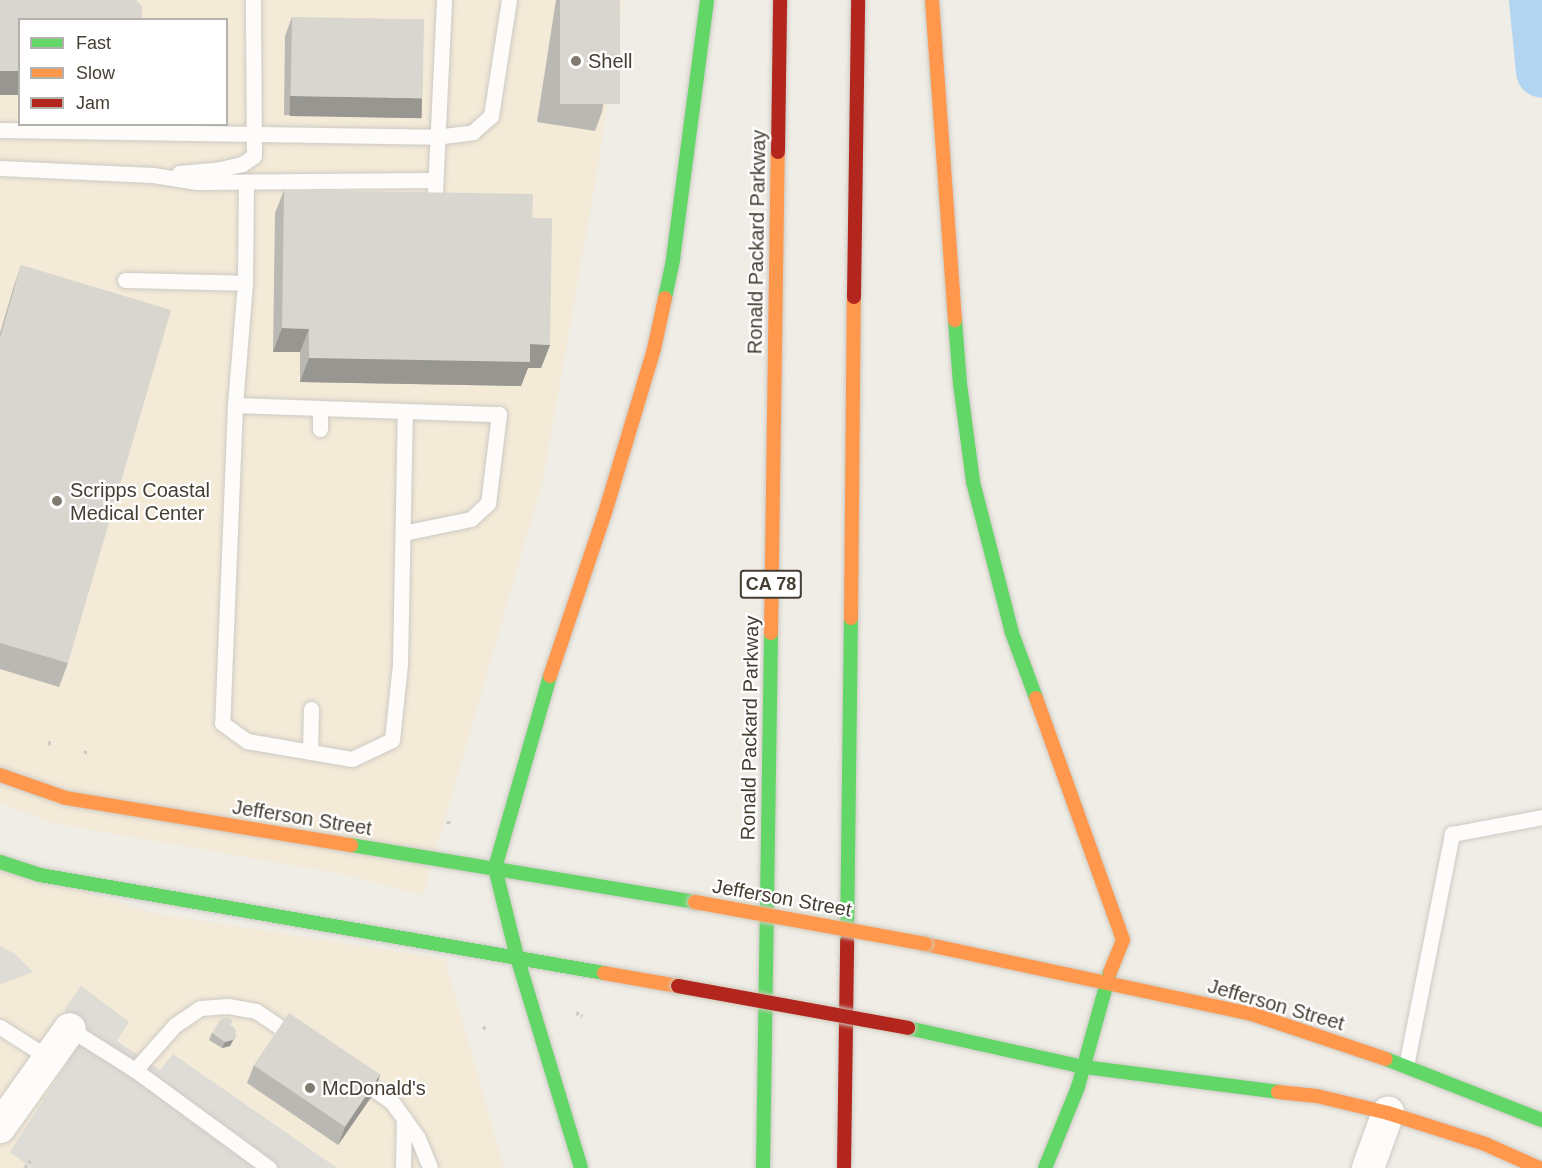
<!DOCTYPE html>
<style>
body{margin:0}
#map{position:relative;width:1542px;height:1168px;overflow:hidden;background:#efede6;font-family:Arial,sans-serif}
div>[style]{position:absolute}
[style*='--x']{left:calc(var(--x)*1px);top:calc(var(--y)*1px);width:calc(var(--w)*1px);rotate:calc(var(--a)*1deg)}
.commercial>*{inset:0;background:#f3ead7}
.parking>*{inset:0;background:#dedcd6}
.river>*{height:52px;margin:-26px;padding:0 26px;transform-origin:26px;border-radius:26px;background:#b2d5f1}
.path>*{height:4px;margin-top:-2px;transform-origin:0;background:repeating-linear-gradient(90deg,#cecbc5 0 3px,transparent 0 6px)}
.roads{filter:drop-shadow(0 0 2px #cdcac4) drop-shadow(0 0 2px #cdcac4)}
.lane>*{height:15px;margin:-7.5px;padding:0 7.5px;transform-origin:7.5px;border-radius:7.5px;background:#fdfcfb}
.street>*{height:32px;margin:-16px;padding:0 16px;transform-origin:16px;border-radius:16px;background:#fdfcfb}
.fast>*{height:14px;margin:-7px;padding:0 7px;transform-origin:7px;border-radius:7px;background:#63d668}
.slow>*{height:14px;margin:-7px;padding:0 7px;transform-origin:7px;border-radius:7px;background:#ff974d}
.jam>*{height:14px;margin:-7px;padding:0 7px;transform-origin:7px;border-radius:7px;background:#b3261e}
.bridges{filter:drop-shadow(0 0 2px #cfcabc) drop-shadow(0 0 2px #cfcabc)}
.slow-bridge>*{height:14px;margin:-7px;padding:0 7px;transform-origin:7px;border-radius:7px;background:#ff974d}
.jam-bridge>*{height:14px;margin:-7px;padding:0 7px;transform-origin:7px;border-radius:7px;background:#b3261e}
.wall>*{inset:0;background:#bab8b2}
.shaded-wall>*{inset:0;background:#979691;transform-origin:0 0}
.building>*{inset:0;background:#d8d6cf;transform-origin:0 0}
.dots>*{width:16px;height:16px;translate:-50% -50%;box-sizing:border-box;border:3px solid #fff;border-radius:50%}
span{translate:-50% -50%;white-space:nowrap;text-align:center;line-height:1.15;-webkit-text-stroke:4.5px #fff;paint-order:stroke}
.shield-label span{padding:2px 4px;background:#fff;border:2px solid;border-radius:4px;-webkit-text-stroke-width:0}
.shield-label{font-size:18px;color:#453e32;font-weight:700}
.poi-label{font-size:20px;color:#453e32}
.left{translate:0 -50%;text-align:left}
.street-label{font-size:20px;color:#453e32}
.legend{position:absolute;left:18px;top:18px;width:210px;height:108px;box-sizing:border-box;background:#fff;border:2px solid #b5b2ad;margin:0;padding:8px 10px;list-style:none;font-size:18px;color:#453e32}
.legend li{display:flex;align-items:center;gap:12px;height:30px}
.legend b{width:30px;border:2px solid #b5b2ad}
</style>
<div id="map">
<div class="commercial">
<div style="clip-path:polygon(evenodd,0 0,623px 0,598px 166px,543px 480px,423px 895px,342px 874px,53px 823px,0 803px,0 0,20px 20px,226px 20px,226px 124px,20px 124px,20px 20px)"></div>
<div style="clip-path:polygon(0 865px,153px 913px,445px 959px,504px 1168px,0 1168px)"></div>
</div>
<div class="parking">
<div style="clip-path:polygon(0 946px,15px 954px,33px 972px,0 984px)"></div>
<div style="clip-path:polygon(81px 986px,129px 1022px,117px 1041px,160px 1070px,173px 1054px,337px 1168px,31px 1168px,10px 1152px,69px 1060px,65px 1009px)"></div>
</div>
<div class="river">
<div style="--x:1535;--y:0;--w:72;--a:84.4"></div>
</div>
<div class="path">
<div style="--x:48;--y:743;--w:6;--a:9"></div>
<div style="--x:84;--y:753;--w:5;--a:-22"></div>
<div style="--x:448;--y:821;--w:6;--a:72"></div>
<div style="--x:576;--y:1013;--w:7;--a:27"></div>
<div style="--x:483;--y:1029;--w:5;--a:-37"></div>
<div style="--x:25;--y:1168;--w:10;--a:-53"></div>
</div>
<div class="roads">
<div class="lane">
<div style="--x:0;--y:130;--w:435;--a:0.9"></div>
<div style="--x:435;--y:137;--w:38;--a:-7"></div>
<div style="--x:473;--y:132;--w:24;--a:-42"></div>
<div style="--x:491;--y:116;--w:117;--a:-81.2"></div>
<div style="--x:0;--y:168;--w:153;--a:2.6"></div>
<div style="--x:153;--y:175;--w:45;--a:9"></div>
<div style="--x:197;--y:182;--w:237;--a:-0.5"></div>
<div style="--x:179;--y:173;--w:37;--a:-5"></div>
<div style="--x:216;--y:170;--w:27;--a:-13"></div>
<div style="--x:242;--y:164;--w:14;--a:-34"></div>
<div style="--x:254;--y:156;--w:156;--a:-90.4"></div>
<div style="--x:246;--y:182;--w:101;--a:90.6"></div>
<div style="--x:245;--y:283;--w:122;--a:94.7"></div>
<div style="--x:235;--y:405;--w:318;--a:92.3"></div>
<div style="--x:222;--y:723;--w:31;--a:36"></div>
<div style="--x:247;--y:741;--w:107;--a:9.7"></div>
<div style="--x:352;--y:759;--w:44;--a:-25.4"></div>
<div style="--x:392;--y:740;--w:76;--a:-84"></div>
<div style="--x:400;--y:664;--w:252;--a:-88.9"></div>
<div style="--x:434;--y:213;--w:213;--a:-87.3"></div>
<div style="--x:125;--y:280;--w:120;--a:1.4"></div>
<div style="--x:235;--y:405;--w:264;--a:2"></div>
<div style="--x:499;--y:414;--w:90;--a:97"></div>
<div style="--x:488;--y:503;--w:23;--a:137"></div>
<div style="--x:471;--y:519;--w:69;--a:168.4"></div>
<div style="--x:320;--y:409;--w:20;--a:90"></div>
<div style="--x:310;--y:752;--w:43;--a:-88.7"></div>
<div style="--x:0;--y:1027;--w:58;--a:32.3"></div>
<div style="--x:70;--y:1029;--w:77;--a:32.2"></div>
<div style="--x:135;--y:1070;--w:166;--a:36.2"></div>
<div style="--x:1406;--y:1066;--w:237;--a:-78.8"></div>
<div style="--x:1452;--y:834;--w:92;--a:-10.7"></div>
<div style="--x:135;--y:1070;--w:60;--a:-48.4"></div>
<div style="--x:175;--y:1025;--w:30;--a:-34"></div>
<div style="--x:200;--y:1008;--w:28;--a:-4"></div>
<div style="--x:228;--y:1006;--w:28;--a:10"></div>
<div style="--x:256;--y:1011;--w:48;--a:34"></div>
<div style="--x:359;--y:1079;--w:40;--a:34.9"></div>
<div style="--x:392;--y:1102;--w:44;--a:54.2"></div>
<div style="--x:418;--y:1138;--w:32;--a:68"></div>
<div style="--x:403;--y:1168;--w:50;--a:-88.9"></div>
</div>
<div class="street">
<div style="--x:0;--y:1127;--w:120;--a:-54.5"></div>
<div style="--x:1368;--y:1168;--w:59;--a:-70"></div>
</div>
<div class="fast">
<div style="--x:665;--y:298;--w:40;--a:-78"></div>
<div style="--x:673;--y:259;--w:261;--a:-82.5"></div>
<div style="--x:955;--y:320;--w:64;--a:85.5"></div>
<div style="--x:960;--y:384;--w:99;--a:82.4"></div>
<div style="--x:973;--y:482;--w:156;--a:75.5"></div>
<div style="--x:1012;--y:633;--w:69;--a:69.7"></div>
<div style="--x:550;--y:676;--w:200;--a:106"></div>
<div style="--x:495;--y:868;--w:92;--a:76.1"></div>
<div style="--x:517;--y:957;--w:220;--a:73.1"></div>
<div style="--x:351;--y:845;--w:349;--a:9.4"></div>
<div style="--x:0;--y:862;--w:42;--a:18"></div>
<div style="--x:40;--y:875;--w:572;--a:9.86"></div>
<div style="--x:847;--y:941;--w:323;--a:-89.3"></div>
<div style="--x:908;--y:1028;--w:180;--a:12.5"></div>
<div style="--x:1084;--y:1067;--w:196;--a:7.3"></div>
<div style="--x:1386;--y:1059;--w:168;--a:21.4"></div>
<div style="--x:763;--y:1168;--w:535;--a:-89.14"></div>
<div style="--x:1045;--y:1168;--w:87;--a:-67.8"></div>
<div style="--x:1078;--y:1087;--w:119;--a:-74.5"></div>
</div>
<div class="slow">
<div style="--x:932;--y:0;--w:321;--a:85.9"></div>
<div style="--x:851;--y:618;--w:321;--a:-89.5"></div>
<div style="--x:771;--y:633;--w:481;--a:-89.2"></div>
<div style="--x:550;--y:676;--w:169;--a:-71.4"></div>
<div style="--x:604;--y:516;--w:174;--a:-73.3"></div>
<div style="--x:654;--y:349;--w:52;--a:-77.8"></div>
<div style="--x:1036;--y:698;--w:257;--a:70.2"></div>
<div style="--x:1123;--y:940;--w:35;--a:112"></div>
<div style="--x:0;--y:775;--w:70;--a:19.2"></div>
<div style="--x:66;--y:798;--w:289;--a:9.4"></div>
<div style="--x:925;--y:944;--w:334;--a:12.1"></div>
<div style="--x:1252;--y:1014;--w:141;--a:18.6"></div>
<div style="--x:604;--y:973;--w:75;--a:10"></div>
<div style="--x:1278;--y:1092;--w:39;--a:6"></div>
<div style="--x:1317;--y:1096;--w:73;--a:13.5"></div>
<div style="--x:1388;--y:1113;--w:102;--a:17.7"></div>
<div style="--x:1485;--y:1144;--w:59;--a:24"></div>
</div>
<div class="jam">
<div style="--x:778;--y:152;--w:152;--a:-89.2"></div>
<div style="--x:854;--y:297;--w:297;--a:-89.2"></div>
<div style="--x:844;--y:1168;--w:227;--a:-89.2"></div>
</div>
</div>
<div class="bridges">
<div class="slow-bridge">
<div style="--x:695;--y:902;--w:234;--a:10.3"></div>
</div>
<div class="jam-bridge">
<div style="--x:678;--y:986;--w:234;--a:10.3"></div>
</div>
</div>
<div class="wall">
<div style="clip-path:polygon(556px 0,620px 0,602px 112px,595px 131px,537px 122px)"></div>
<div style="clip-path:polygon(292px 17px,415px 118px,284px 115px,285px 36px)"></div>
<div style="clip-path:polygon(284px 190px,532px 218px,550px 345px,541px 368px,528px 368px,521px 386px,300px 382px,300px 352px,273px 352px,275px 213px)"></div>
<div style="clip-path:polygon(21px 265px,68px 663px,59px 687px,0 669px,0 333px,13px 289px)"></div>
<div style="clip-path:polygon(231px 1026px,236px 1035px,230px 1046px,222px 1048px,209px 1040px,212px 1033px)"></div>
<div style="clip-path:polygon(254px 1065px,380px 1075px,374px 1093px,338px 1145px,247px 1083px)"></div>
</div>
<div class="shaded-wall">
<div style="left:0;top:71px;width:20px;height:24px"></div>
<div style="left:290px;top:96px;width:132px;height:20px;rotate:1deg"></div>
<div style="clip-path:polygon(282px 328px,309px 329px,300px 352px,273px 352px)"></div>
<div style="clip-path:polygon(530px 344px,550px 345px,541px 368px,528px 368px,521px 386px,300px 382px,309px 358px)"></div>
<div style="clip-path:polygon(236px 1035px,230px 1046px,222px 1048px,225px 1042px)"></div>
<div style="clip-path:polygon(380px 1075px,374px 1093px,338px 1145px,345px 1127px)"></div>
</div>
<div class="building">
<div style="clip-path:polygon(0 0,136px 0,142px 6px,142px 20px,20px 20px,20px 71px,0 71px)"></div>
<div style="left:560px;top:0;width:60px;height:104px"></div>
<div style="left:292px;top:17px;width:132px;height:79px;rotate:1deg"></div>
<div style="clip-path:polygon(284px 190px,533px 194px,532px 218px,552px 218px,550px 345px,530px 344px,530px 362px,309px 358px,309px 329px,282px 328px)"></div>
<div style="clip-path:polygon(21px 265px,171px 310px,68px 663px,0 643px,0 338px)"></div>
<div style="left:289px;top:1013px;width:110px;height:63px;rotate:34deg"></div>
<div style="clip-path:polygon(227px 1017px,233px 1021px,230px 1025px,235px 1028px,236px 1035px,233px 1040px,225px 1042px,212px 1033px,221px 1019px)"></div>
</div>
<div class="dots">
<div style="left:576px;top:61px;background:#807b71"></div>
<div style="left:57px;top:501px;background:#807b71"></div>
<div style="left:310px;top:1088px;background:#807b71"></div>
</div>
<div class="shield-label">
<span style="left:771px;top:584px">CA 78</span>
</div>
<div class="poi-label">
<span class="left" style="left:588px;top:61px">Shell</span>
<span class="left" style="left:70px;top:502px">Scripps Coastal<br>Medical Center</span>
<span class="left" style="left:322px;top:1088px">McDonald's</span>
</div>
<div class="street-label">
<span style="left:757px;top:242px;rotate:-89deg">Ronald Packard Parkway</span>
<span style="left:750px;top:728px;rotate:-89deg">Ronald Packard Parkway</span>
<span style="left:302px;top:818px;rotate:9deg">Jefferson Street</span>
<span style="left:782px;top:898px;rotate:10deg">Jefferson Street</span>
<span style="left:1276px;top:1005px;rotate:16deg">Jefferson Street</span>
</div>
<ul class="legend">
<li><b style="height:8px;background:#63d668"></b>Fast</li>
<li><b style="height:8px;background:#ff974d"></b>Slow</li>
<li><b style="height:8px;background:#b3261e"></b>Jam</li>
</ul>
</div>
